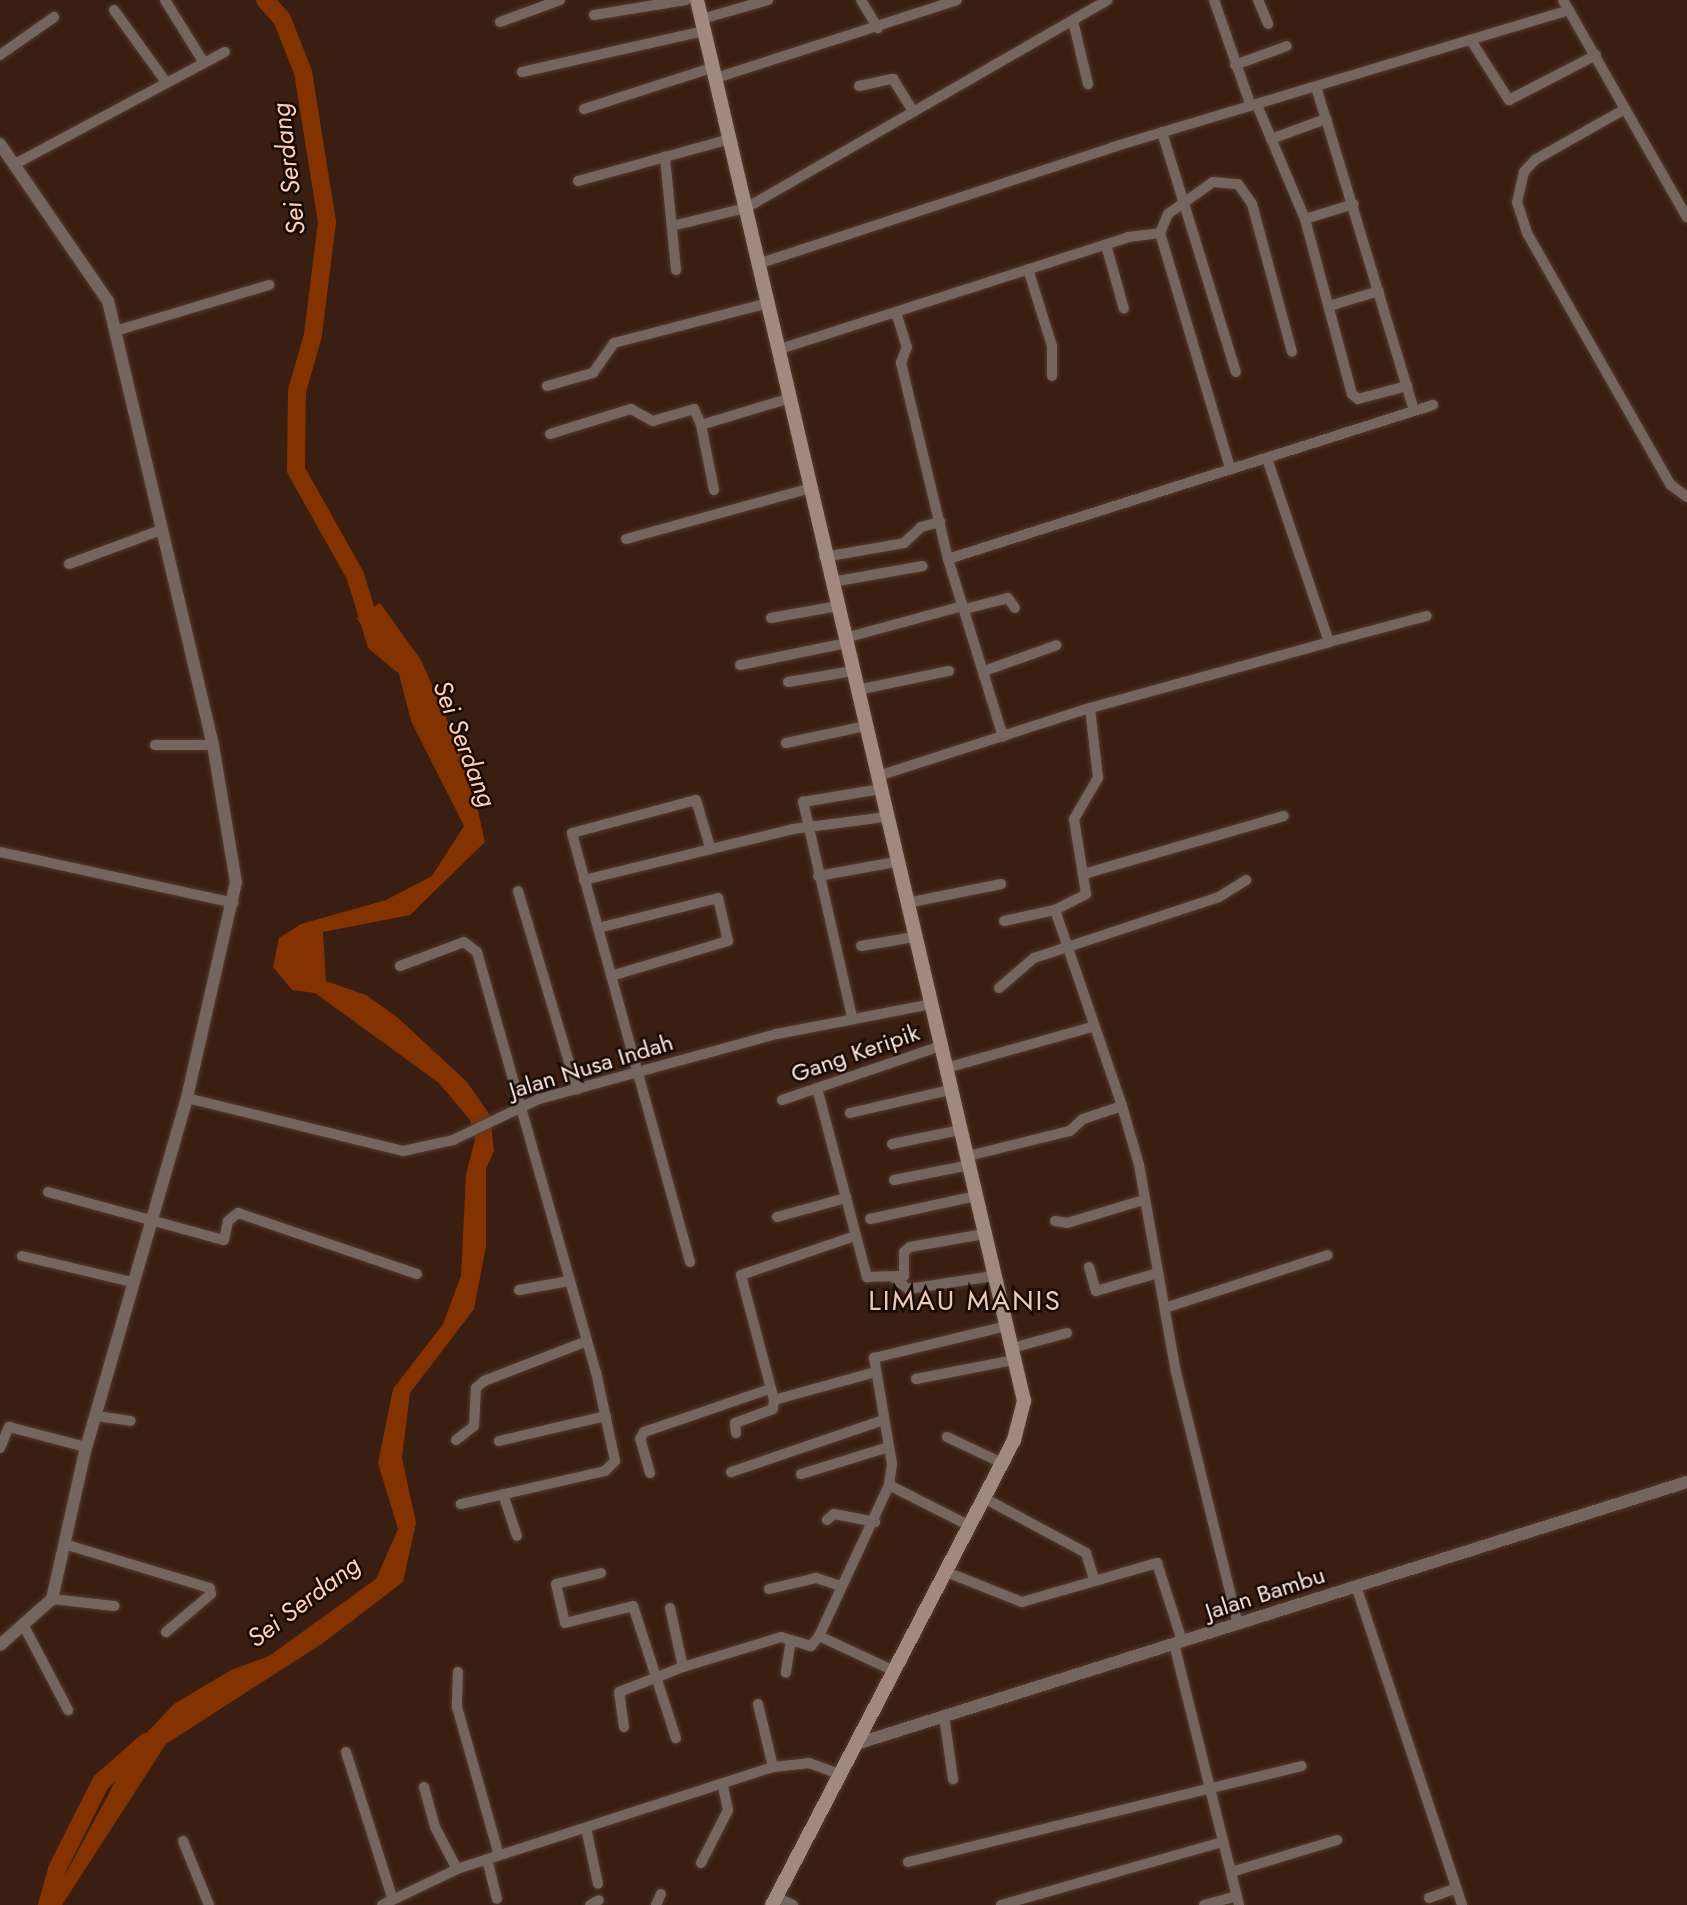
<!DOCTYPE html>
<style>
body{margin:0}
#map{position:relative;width:1687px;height:1905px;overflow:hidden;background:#391e11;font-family:Jost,sans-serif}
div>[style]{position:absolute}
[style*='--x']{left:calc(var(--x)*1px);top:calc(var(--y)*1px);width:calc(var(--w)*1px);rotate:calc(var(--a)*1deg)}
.water>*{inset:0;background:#843200}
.river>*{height:18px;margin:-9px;padding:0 9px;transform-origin:9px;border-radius:9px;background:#843200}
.roads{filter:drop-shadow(0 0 2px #543a2e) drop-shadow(0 0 2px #543a2e)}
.minor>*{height:10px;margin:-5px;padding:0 5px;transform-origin:5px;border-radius:5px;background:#74655f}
.tertiary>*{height:12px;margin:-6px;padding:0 6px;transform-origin:6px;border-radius:6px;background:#74655f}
.secondary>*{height:14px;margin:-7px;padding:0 7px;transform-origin:7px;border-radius:7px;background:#a1897f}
span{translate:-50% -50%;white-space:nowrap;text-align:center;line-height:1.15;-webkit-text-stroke:5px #180b07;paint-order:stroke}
.street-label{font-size:24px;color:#fbe8df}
.water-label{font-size:26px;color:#ffceba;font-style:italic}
.quarter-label{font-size:28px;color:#eec9b9;letter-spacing:2px}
</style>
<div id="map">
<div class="water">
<div style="clip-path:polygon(380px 603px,421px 660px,469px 771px,485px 842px,410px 915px,323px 932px,326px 981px,366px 995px,397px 1017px,467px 1082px,490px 1115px,494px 1151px,486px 1169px,486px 1246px,474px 1309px,410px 1393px,402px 1458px,416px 1523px,403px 1582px,323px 1643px,166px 1744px,62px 1905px,41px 1905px,65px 1875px,135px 1745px,174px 1704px,231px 1670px,269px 1656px,376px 1579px,398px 1529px,378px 1463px,393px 1389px,443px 1324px,461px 1276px,466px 1174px,475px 1139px,470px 1120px,439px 1083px,315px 993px,292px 990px,273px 967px,279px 938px,301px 924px,386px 900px,432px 876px,464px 826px,411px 721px,398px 670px,356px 618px)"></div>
</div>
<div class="river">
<div style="--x:265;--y:0;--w:25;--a:48"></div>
<div style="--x:282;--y:19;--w:57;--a:68.4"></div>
<div style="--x:303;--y:72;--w:152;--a:80.9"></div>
<div style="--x:327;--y:222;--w:114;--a:97.1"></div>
<div style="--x:313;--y:335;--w:58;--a:105.9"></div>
<div style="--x:297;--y:391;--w:79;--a:90.7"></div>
<div style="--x:296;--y:470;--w:120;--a:60.7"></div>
<div style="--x:355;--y:575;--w:71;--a:72.8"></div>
<div style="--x:376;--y:643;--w:33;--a:40"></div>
<div style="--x:47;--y:1905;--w:37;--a:-74"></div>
<div style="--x:57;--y:1869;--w:97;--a:-63.2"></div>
<div style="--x:101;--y:1782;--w:60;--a:-41.6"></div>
</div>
<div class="roads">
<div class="minor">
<div style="--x:165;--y:0;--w:74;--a:58.2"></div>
<div style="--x:861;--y:0;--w:33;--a:59"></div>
<div style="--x:1214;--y:0;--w:112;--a:70.8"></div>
<div style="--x:1258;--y:0;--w:26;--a:67"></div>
<div style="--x:1563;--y:0;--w:250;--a:60.3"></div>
<div style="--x:114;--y:10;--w:89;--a:54.2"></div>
<div style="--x:594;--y:15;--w:93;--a:-9.3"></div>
<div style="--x:702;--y:19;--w:69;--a:-16.1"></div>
<div style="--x:1073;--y:21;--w:65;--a:76.6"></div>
<div style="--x:500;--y:22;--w:64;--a:-20.1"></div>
<div style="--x:1472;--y:42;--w:69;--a:57.5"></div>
<div style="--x:1509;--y:100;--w:98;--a:-27.3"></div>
<div style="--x:0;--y:55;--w:66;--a:-35.1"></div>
<div style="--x:1235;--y:65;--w:55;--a:-20.1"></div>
<div style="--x:522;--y:72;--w:187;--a:-12.7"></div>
<div style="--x:716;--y:78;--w:253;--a:-17.9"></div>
<div style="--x:859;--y:86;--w:35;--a:-12"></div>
<div style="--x:893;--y:79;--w:39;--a:58"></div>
<div style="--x:1316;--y:87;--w:34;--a:73"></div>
<div style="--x:1257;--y:105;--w:124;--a:67.2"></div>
<div style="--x:1305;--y:219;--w:181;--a:75"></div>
<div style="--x:1352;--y:394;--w:8;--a:40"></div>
<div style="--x:1358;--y:399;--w:51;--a:-14.9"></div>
<div style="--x:584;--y:109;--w:137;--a:-17.9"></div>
<div style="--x:1625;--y:109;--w:103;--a:150.5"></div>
<div style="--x:1535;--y:160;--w:16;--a:133"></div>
<div style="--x:1524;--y:172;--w:31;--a:103"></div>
<div style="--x:1517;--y:202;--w:33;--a:72"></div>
<div style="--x:1527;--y:233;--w:290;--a:60.3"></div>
<div style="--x:1671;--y:485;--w:20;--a:37"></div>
<div style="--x:1162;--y:132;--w:251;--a:72.9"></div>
<div style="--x:1271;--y:139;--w:59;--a:-20"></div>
<div style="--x:1326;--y:119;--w:298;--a:73.2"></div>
<div style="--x:15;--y:164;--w:238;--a:-28.1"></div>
<div style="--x:578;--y:181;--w:90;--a:-15.4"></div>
<div style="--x:1305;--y:219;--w:51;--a:-17"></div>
<div style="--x:672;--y:226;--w:76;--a:-13.7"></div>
<div style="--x:746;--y:208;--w:417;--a:-29.9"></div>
<div style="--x:1160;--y:233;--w:21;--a:-67"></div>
<div style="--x:1168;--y:214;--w:55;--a:-35.4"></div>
<div style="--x:1213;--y:182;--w:25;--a:5"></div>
<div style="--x:1238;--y:184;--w:24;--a:55"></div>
<div style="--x:1252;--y:204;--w:153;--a:74.9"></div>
<div style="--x:1106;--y:245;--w:66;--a:74.3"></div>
<div style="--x:758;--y:264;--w:374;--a:-18.2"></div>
<div style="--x:1113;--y:147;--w:476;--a:-16.7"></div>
<div style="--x:1028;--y:269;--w:81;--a:72.7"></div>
<div style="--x:1052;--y:346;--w:30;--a:90"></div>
<div style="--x:676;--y:270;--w:114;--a:-95.6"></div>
<div style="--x:665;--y:157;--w:67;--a:-15.5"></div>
<div style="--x:1329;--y:306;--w:52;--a:-16.7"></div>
<div style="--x:896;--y:312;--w:37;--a:73"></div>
<div style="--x:907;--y:347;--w:17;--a:111"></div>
<div style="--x:901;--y:363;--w:202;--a:76.5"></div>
<div style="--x:948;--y:559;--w:186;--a:72.8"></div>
<div style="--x:115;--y:331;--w:161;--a:-16.6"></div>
<div style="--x:777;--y:350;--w:369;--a:-17.8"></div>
<div style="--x:1128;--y:237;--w:32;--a:-7"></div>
<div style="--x:1160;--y:233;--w:245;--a:73.4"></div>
<div style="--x:547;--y:386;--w:48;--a:-15.8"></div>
<div style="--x:593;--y:373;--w:37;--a:-55"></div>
<div style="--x:614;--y:343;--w:156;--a:-14.5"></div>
<div style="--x:550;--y:434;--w:85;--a:-17.2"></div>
<div style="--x:631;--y:409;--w:25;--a:29"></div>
<div style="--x:653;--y:421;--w:43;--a:-16.3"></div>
<div style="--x:694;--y:409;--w:17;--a:66"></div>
<div style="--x:714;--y:490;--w:66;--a:-101.3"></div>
<div style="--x:701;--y:425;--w:90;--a:-16.8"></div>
<div style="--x:626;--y:539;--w:192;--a:-15.4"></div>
<div style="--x:824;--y:557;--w:81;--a:-9.9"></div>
<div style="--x:904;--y:543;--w:23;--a:-43"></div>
<div style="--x:921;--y:527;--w:20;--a:-15"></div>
<div style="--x:948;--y:559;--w:509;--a:-17.62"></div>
<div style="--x:69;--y:564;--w:98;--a:-20.3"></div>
<div style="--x:832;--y:582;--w:92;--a:-10"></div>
<div style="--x:965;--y:609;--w:44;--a:-14.3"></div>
<div style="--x:1008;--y:598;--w:12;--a:55"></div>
<div style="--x:771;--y:618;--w:68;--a:-10.2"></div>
<div style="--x:845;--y:638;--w:122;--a:-15.2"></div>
<div style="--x:1329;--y:642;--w:101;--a:-14.9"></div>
<div style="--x:740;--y:665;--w:108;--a:-11.7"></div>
<div style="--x:984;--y:671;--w:77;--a:-19.6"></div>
<div style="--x:788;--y:682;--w:66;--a:-9.6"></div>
<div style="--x:857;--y:690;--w:94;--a:-11.7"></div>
<div style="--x:786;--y:743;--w:82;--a:-12"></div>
<div style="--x:155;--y:745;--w:58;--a:0"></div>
<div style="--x:878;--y:776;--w:223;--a:-17.8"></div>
<div style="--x:1090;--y:708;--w:248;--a:-15.4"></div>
<div style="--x:1329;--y:642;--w:193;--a:-108.7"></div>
<div style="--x:0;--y:852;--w:239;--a:12.3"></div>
<div style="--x:1084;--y:874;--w:208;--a:-16.2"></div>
<div style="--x:818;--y:876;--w:79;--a:-10.2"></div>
<div style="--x:584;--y:880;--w:215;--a:-13.7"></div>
<div style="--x:793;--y:829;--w:94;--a:-7.4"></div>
<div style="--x:518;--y:891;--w:207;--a:73.4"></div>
<div style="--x:907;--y:903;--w:96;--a:-11.4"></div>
<div style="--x:1055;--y:910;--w:35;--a:-27"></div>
<div style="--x:1086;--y:894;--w:76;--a:-99.1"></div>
<div style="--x:1074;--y:819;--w:48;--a:-59.7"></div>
<div style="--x:1098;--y:778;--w:70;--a:-96.5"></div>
<div style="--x:1004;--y:921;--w:52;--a:-12.2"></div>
<div style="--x:1055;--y:910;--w:207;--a:71.1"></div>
<div style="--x:598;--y:928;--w:124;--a:-14"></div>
<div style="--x:718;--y:898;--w:44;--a:76.9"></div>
<div style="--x:728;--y:941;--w:122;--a:163.3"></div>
<div style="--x:861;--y:946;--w:54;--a:-9.6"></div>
<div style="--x:400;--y:966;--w:68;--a:-20.6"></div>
<div style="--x:464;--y:942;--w:16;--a:38"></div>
<div style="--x:477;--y:952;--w:437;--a:74.2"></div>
<div style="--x:596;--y:1372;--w:91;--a:77.9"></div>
<div style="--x:615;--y:1461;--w:14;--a:135"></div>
<div style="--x:605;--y:1471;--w:148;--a:167.1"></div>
<div style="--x:999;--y:988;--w:46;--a:-40.6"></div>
<div style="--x:1034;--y:958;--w:195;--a:-18.2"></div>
<div style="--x:1219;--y:897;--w:32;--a:-32"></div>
<div style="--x:852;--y:1017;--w:221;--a:-102.8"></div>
<div style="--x:803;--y:802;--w:79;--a:-9.5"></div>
<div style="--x:946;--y:1068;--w:152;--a:-15.7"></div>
<div style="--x:817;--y:1088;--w:196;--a:75.2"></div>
<div style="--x:867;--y:1277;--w:37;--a:-2"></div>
<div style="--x:904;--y:1276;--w:24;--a:-90"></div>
<div style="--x:904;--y:1252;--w:8;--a:-40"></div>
<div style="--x:910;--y:1247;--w:75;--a:-10"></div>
<div style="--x:187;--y:1098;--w:222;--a:13.8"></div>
<div style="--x:403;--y:1151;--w:51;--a:-12.4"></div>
<div style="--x:453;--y:1140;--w:95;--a:-25.5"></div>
<div style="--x:539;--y:1099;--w:247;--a:-15.3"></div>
<div style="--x:777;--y:1034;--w:157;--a:-11"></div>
<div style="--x:782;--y:1100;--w:168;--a:-18.8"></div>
<div style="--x:850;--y:1113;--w:103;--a:-13"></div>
<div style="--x:892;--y:1144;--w:69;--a:-11.6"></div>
<div style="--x:968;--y:1156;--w:105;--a:-13.8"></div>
<div style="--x:1070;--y:1131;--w:18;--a:-43"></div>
<div style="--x:1083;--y:1119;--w:41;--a:-18.4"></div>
<div style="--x:1122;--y:1106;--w:61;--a:73.9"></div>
<div style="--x:1139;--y:1165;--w:210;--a:79.9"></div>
<div style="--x:1176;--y:1372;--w:260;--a:76.2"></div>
<div style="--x:894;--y:1180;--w:77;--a:-11.2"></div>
<div style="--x:48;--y:1192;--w:182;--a:15.3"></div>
<div style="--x:224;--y:1240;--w:19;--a:-78"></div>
<div style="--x:228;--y:1221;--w:13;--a:-39"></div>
<div style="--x:238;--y:1213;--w:189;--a:18.8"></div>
<div style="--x:777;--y:1217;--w:72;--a:-15.4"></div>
<div style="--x:870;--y:1219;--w:108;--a:-12.2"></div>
<div style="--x:1055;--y:1221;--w:12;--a:9"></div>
<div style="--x:1067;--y:1223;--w:79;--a:-16.8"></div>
<div style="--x:22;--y:1256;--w:113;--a:13.3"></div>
<div style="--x:690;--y:1262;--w:445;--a:-105.4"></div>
<div style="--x:572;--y:833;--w:128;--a:-14.9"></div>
<div style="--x:696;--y:800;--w:49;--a:73.4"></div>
<div style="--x:1089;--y:1267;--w:25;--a:74"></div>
<div style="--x:1096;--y:1291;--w:65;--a:-16.2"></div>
<div style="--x:894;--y:1278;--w:18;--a:38"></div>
<div style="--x:908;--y:1289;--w:87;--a:-8.6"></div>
<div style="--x:519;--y:1290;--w:51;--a:-10.2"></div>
<div style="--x:1165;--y:1308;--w:171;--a:-18"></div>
<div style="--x:1012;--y:1348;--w:57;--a:-15.3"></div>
<div style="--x:916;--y:1379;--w:100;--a:-11"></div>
<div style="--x:774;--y:1400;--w:129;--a:-104.8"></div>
<div style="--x:741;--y:1275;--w:120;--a:-18.9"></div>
<div style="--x:774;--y:1400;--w:102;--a:-15.4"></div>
<div style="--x:96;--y:1416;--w:35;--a:8"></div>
<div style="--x:736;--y:1433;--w:10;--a:-96"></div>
<div style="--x:735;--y:1423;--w:40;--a:-20.2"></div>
<div style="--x:773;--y:1409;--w:9;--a:-84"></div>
<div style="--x:947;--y:1437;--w:61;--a:25.3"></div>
<div style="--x:456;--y:1440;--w:23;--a:-38"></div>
<div style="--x:474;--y:1426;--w:38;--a:-87"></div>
<div style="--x:476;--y:1388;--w:11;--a:-41"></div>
<div style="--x:484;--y:1381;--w:110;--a:-21.2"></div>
<div style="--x:499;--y:1441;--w:110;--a:-13.2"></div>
<div style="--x:0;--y:1448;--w:23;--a:-67"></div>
<div style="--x:9;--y:1427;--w:80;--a:14.6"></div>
<div style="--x:731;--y:1472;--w:162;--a:-18.8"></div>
<div style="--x:650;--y:1473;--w:35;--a:-106"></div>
<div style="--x:640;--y:1439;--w:8;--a:-60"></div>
<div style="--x:644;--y:1432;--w:130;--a:-18.9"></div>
<div style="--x:801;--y:1474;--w:92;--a:-17.1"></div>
<div style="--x:889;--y:1485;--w:89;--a:26.9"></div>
<div style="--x:503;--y:1494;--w:44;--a:71.6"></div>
<div style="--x:984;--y:1498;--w:116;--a:28.3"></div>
<div style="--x:1086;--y:1553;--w:27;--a:73"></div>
<div style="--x:827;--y:1520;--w:9;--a:-41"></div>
<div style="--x:834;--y:1514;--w:42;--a:11"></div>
<div style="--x:64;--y:1544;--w:152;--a:16.8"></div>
<div style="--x:210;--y:1588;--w:6;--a:81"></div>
<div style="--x:211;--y:1594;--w:59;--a:139.8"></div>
<div style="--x:944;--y:1571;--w:84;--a:21.7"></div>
<div style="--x:1022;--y:1602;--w:141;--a:-16.1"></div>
<div style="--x:1157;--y:1563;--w:82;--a:72.2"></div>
<div style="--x:601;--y:1573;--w:46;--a:166.3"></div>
<div style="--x:556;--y:1584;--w:40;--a:77"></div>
<div style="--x:565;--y:1623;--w:70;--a:-14"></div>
<div style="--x:633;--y:1606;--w:139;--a:72"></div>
<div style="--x:1356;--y:1586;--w:336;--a:71.6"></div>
<div style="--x:769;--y:1589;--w:48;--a:-13.2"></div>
<div style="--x:816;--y:1578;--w:26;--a:18"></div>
<div style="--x:52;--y:1599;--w:63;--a:6.3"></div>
<div style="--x:670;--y:1608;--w:60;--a:77.6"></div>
<div style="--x:25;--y:1628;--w:93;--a:62.3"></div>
<div style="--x:819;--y:1636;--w:83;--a:25"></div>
<div style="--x:791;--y:1640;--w:21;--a:17"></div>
<div style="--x:811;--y:1646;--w:13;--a:-51"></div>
<div style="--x:819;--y:1636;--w:166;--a:-65.1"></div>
<div style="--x:889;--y:1485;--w:21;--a:-82"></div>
<div style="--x:892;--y:1464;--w:108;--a:-99.6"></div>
<div style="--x:874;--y:1358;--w:136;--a:-13.6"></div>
<div style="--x:1174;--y:1644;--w:269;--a:76"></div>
<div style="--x:458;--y:1672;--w:35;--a:92"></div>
<div style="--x:457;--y:1707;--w:154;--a:74.2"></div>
<div style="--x:758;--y:1704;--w:65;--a:76.6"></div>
<div style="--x:944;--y:1716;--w:64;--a:81.9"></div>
<div style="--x:624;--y:1727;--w:35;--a:-98"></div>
<div style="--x:619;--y:1692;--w:69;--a:-21.3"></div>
<div style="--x:683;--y:1667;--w:102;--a:-17"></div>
<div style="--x:781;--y:1637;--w:10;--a:17"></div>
<div style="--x:791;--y:1640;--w:33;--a:99"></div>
<div style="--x:346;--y:1752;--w:155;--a:72.4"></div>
<div style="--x:424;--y:1787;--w:41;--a:74.6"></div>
<div style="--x:435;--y:1827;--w:47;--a:62.4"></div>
<div style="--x:586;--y:1828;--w:57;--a:77.9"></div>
<div style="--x:183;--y:1841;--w:69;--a:67.9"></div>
<div style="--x:487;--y:1859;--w:41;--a:76"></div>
<div style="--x:908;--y:1862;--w:405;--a:-13.7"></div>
<div style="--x:701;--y:1863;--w:59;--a:-63"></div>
<div style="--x:728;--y:1810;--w:25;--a:-102"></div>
<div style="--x:1231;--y:1872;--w:111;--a:-16.8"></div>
<div style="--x:776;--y:1897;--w:19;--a:25"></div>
<div style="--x:1429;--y:1898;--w:29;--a:-20"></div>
<div style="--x:382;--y:1905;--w:83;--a:-25.6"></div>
<div style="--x:457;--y:1869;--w:332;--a:-17.9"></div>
<div style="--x:773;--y:1767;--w:36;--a:-6"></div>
<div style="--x:809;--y:1763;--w:33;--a:20"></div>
<div style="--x:590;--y:1905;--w:10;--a:-29"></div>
<div style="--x:656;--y:1905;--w:12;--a:-66"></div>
<div style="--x:1001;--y:1905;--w:230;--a:-15.9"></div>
<div style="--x:1204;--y:1905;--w:34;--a:-15"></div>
</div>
<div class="tertiary">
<div style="--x:0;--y:144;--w:191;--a:55.5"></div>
<div style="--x:108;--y:301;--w:456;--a:76.7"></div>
<div style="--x:213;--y:745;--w:139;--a:80.5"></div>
<div style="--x:236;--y:882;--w:221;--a:102.8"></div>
<div style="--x:187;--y:1098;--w:363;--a:106.1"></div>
<div style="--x:86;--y:1447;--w:156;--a:102.6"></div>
<div style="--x:52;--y:1599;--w:69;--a:138.5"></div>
<div style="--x:856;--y:1744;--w:871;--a:-17.5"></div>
</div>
<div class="secondary">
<div style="--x:697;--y:0;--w:1439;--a:76.86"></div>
<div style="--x:1024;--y:1401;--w:40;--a:104.4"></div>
<div style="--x:1014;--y:1440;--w:524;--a:117.49"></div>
</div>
</div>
<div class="street-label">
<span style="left:855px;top:1053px;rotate:-19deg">Gang Keripik</span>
<span style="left:591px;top:1066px;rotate:-17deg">Jalan Nusa Indah</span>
<span style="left:1265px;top:1593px;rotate:-18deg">Jalan Bambu</span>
</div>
<div class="water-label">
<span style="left:289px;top:169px;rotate:-97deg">Sei Serdang</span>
<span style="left:464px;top:744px;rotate:69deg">Sei Serdang</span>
<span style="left:304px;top:1602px;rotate:-37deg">Sei Serdang</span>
</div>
<div class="quarter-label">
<span style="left:965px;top:1301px">LIMAU MANIS</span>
</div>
</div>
